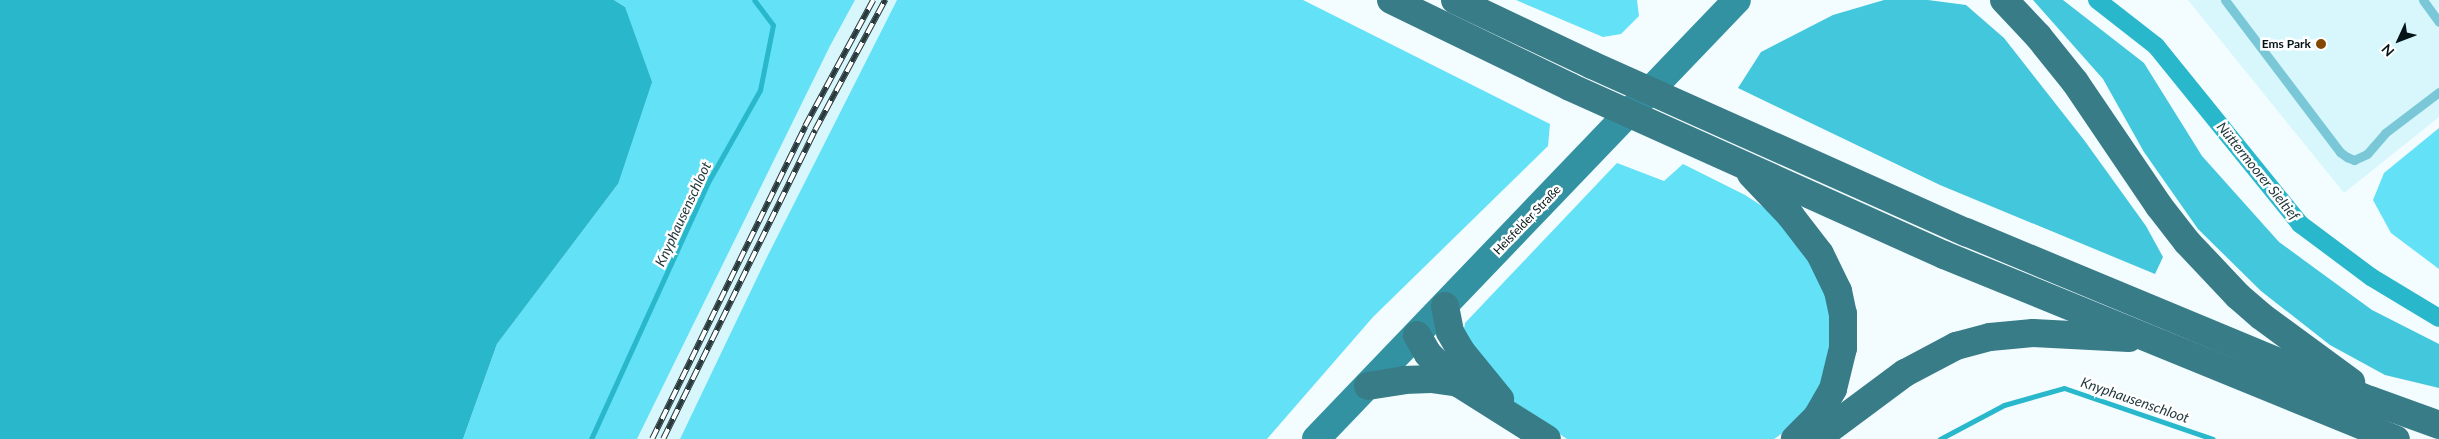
<!DOCTYPE html>
<meta charset="utf-8">
<style>
body{margin:0}
#map{position:relative;width:2439px;height:439px;overflow:hidden;background:#f3fcfe;font-family:Lato,sans-serif}
div>[style]{position:absolute}
[style*='--x']{left:calc(var(--x)*1px);top:calc(var(--y)*1px);width:calc(var(--w)*1px);rotate:calc(var(--a)*1deg)}
.built>*{inset:0;background:#d7f7fd}
.green>*{inset:0;background:#62e1f7}
.forest>*{inset:0;background:#42c7dd}
.water>*{inset:0;background:#29b7cc}
.stream>*{height:5px;margin:-2.5px;padding:0 2.5px;transform-origin:2.5px;border-radius:2.5px;background:#29b7cc}
.canal>*{height:18px;margin:-9px;padding:0 9px;transform-origin:9px;border-radius:9px;background:#29b7cc}
.service>*{height:9px;margin:-4.5px;padding:0 4.5px;transform-origin:4.5px;border-radius:4.5px;background:#7ac8d7}
.primary>*{height:28px;margin:-14px;padding:0 14px;transform-origin:14px;border-radius:14px;background:#3392a2}
.motorway>*{height:28px;margin:-14px;padding:0 14px;transform-origin:14px;border-radius:14px;background:#387c88}
.rail>*{height:5.5px;margin-top:-2.75px;transform-origin:0;background:repeating-linear-gradient(90deg,#fff 0 11px,#29383b 0 22px);box-sizing:border-box;border-block:1px solid #29383b}
.dots>*{width:14px;height:14px;translate:-50% -50%;box-sizing:border-box;border:2px solid #fff;border-radius:50%}
span{translate:-50% -50%;white-space:nowrap;text-align:center;line-height:1.15;-webkit-text-stroke:5px #fff;paint-order:stroke}
.poi-label{font-size:12px;color:#041417;font-weight:700}
.right{translate:-100% -50%;text-align:right}
.street-label{font-size:12px;color:#041417}
.water-label{font-size:14px;color:#22383d;font-style:italic}
.north{position:absolute;left:2374px;top:15px;width:50px;height:50px;-webkit-text-stroke:4px #fff;paint-order:stroke;rotate:227deg;font-size:14px;font-weight:700;line-height:20px;text-align:center;color:#041417}
.north::after{content:'';display:block;margin:auto;width:18px;height:22px;background:#041417;clip-path:polygon(50% 0,100% 100%,50% 72%,0 100%)}
</style>
<div id="map">
<div class="built">
<div style="clip-path:polygon(855px 0,897px 0,768px 255px,680px 439px,637px 439px,830px 46px)"></div>
<div style="clip-path:polygon(2188px 0,2439px 0,2439px 117px,2344px 193px)"></div>
</div>
<div class="green">
<div style="clip-path:polygon(614px 0,855px 0,830px 46px,637px 439px,463px 439px,497px 344px,618px 184px,625px 7px)"></div>
<div style="clip-path:polygon(897px 0,1303px 0,1550px 124px,1548px 146px,1373px 317px,1267px 439px,680px 439px,768px 255px)"></div>
<div style="clip-path:polygon(1516px 0,1637px 0,1639px 16px,1621px 34px,1603px 37px)"></div>
<div style="clip-path:polygon(2439px 128px,2439px 269px,2391px 233px,2373px 200px,2384px 173px)"></div>
<div style="clip-path:polygon(1617px 163px,1664px 181px,1683px 164px,1745px 195px,1779px 217px,1801px 239px,1836px 311px,1826px 380px,1796px 423px,1777px 437px,1774px 439px,1567px 439px,1509px 400px,1463px 335px,1465px 323px)"></div>
</div>
<div class="forest">
<div style="clip-path:polygon(1884px 0,1928px 0,1966px 5px,2004px 38px,2084px 140px,2146px 226px,2163px 257px,2155px 274px,1940px 185px,1738px 88px,1761px 52px,1833px 15px)"></div>
<div style="clip-path:polygon(2033px 0,2063px 0,2144px 63px,2202px 156px,2279px 242px,2372px 310px,2439px 344px,2439px 388px,2385px 375px,2330px 345px,2261px 291px,2198px 229px,2144px 152px,2103px 79px)"></div>
</div>
<div class="water">
<div style="clip-path:polygon(0 0,614px 0,625px 7px,652px 82px,618px 184px,497px 344px,463px 439px,0 439px)"></div>
</div>
<div class="stream">
<div style="--x:591;--y:439;--w:280;--a:-65.5"></div>
<div style="--x:707;--y:184;--w:108;--a:-60.6"></div>
<div style="--x:760;--y:90;--w:66;--a:-78.7"></div>
<div style="--x:773;--y:25;--w:31;--a:-127"></div>
<div style="--x:1940;--y:439;--w:72;--a:-28"></div>
<div style="--x:2004;--y:405;--w:62;--a:-15.8"></div>
<div style="--x:2064;--y:388;--w:157;--a:18.9"></div>
</div>
<div class="canal">
<div style="--x:2097;--y:0;--w:75;--a:37.9"></div>
<div style="--x:2156;--y:46;--w:229;--a:51"></div>
<div style="--x:2300;--y:224;--w:89;--a:36.7"></div>
<div style="--x:2371;--y:277;--w:79;--a:31.1"></div>
</div>
<div class="service">
<div style="--x:2225;--y:0;--w:191;--a:52.9"></div>
<div style="--x:2340;--y:152;--w:9;--a:36"></div>
<div style="--x:2347;--y:157;--w:8;--a:23"></div>
<div style="--x:2354;--y:160;--w:14;--a:-25"></div>
<div style="--x:2367;--y:154;--w:28;--a:-49"></div>
<div style="--x:2385;--y:133;--w:68;--a:-37.2"></div>
<div style="--x:2423;--y:0;--w:27;--a:54"></div>
</div>
<div class="primary">
<div style="--x:1316;--y:439;--w:608;--a:-46.2"></div>
</div>
<div class="motorway">
<div style="--x:1391;--y:0;--w:199;--a:25.9"></div>
<div style="--x:1570;--y:87;--w:410;--a:24.2"></div>
<div style="--x:1944;--y:255;--w:488;--a:22.2"></div>
<div style="--x:1455;--y:0;--w:152;--a:25.4"></div>
<div style="--x:1592;--y:65;--w:410;--a:24.1"></div>
<div style="--x:1966;--y:232;--w:438;--a:22.6"></div>
<div style="--x:2370;--y:400;--w:73;--a:19.9"></div>
<div style="--x:2004;--y:0;--w:50;--a:46.6"></div>
<div style="--x:2038;--y:36;--w:59;--a:51.2"></div>
<div style="--x:2075;--y:82;--w:150;--a:55.9"></div>
<div style="--x:2159;--y:206;--w:46;--a:52.1"></div>
<div style="--x:2187;--y:242;--w:74;--a:46.6"></div>
<div style="--x:2238;--y:296;--w:30;--a:41"></div>
<div style="--x:2261;--y:316;--w:112;--a:36.3"></div>
<div style="--x:1751;--y:174;--w:57;--a:46.4"></div>
<div style="--x:1790;--y:215;--w:49;--a:52.4"></div>
<div style="--x:1820;--y:254;--w:41;--a:64.1"></div>
<div style="--x:1838;--y:291;--w:24;--a:78"></div>
<div style="--x:1843;--y:314;--w:34;--a:90"></div>
<div style="--x:1843;--y:348;--w:42;--a:103.7"></div>
<div style="--x:1833;--y:389;--w:34;--a:120"></div>
<div style="--x:1816;--y:418;--w:30;--a:135"></div>
<div style="--x:1445;--y:306;--w:26;--a:79"></div>
<div style="--x:1450;--y:332;--w:22;--a:60"></div>
<div style="--x:1461;--y:351;--w:62;--a:50.9"></div>
<div style="--x:1417;--y:335;--w:22;--a:60"></div>
<div style="--x:1428;--y:354;--w:42;--a:44"></div>
<div style="--x:1458;--y:383;--w:105;--a:32.2"></div>
<div style="--x:1368;--y:386;--w:36;--a:-9"></div>
<div style="--x:1404;--y:380;--w:27;--a:-2"></div>
<div style="--x:1431;--y:379;--w:27;--a:8"></div>
<div style="--x:1816;--y:439;--w:111;--a:-36.6"></div>
<div style="--x:1905;--y:373;--w:58;--a:-27.9"></div>
<div style="--x:1956;--y:346;--w:35;--a:-15"></div>
<div style="--x:1990;--y:337;--w:43;--a:-5.3"></div>
<div style="--x:2033;--y:333;--w:96;--a:3"></div>
</div>
<div class="rail">
<div style="--x:652;--y:439;--w:348;--a:-63.9"></div>
<div style="--x:805;--y:126;--w:143;--a:-61.6"></div>
<div style="--x:663;--y:439;--w:344;--a:-63.8"></div>
<div style="--x:815;--y:130;--w:148;--a:-61.7"></div>
</div>
<div class="dots">
<div style="left:2321px;top:44px;background:#844803"></div>
</div>
<div class="poi-label">
<span class="right" style="left:2311px;top:44px">Ems Park</span>
</div>
<div class="street-label">
<span style="left:1527px;top:220px;rotate:-46deg">Heisfelder Straße</span>
</div>
<div class="water-label">
<span style="left:2258px;top:171px;rotate:51deg">Nüttermoorer Sieltief</span>
<span style="left:683px;top:214px;rotate:-65deg">Knyphausenschloot</span>
<span style="left:2135px;top:400px;rotate:19deg">Knyphausenschloot</span>
</div>
<div class="north">N</div>
</div>
